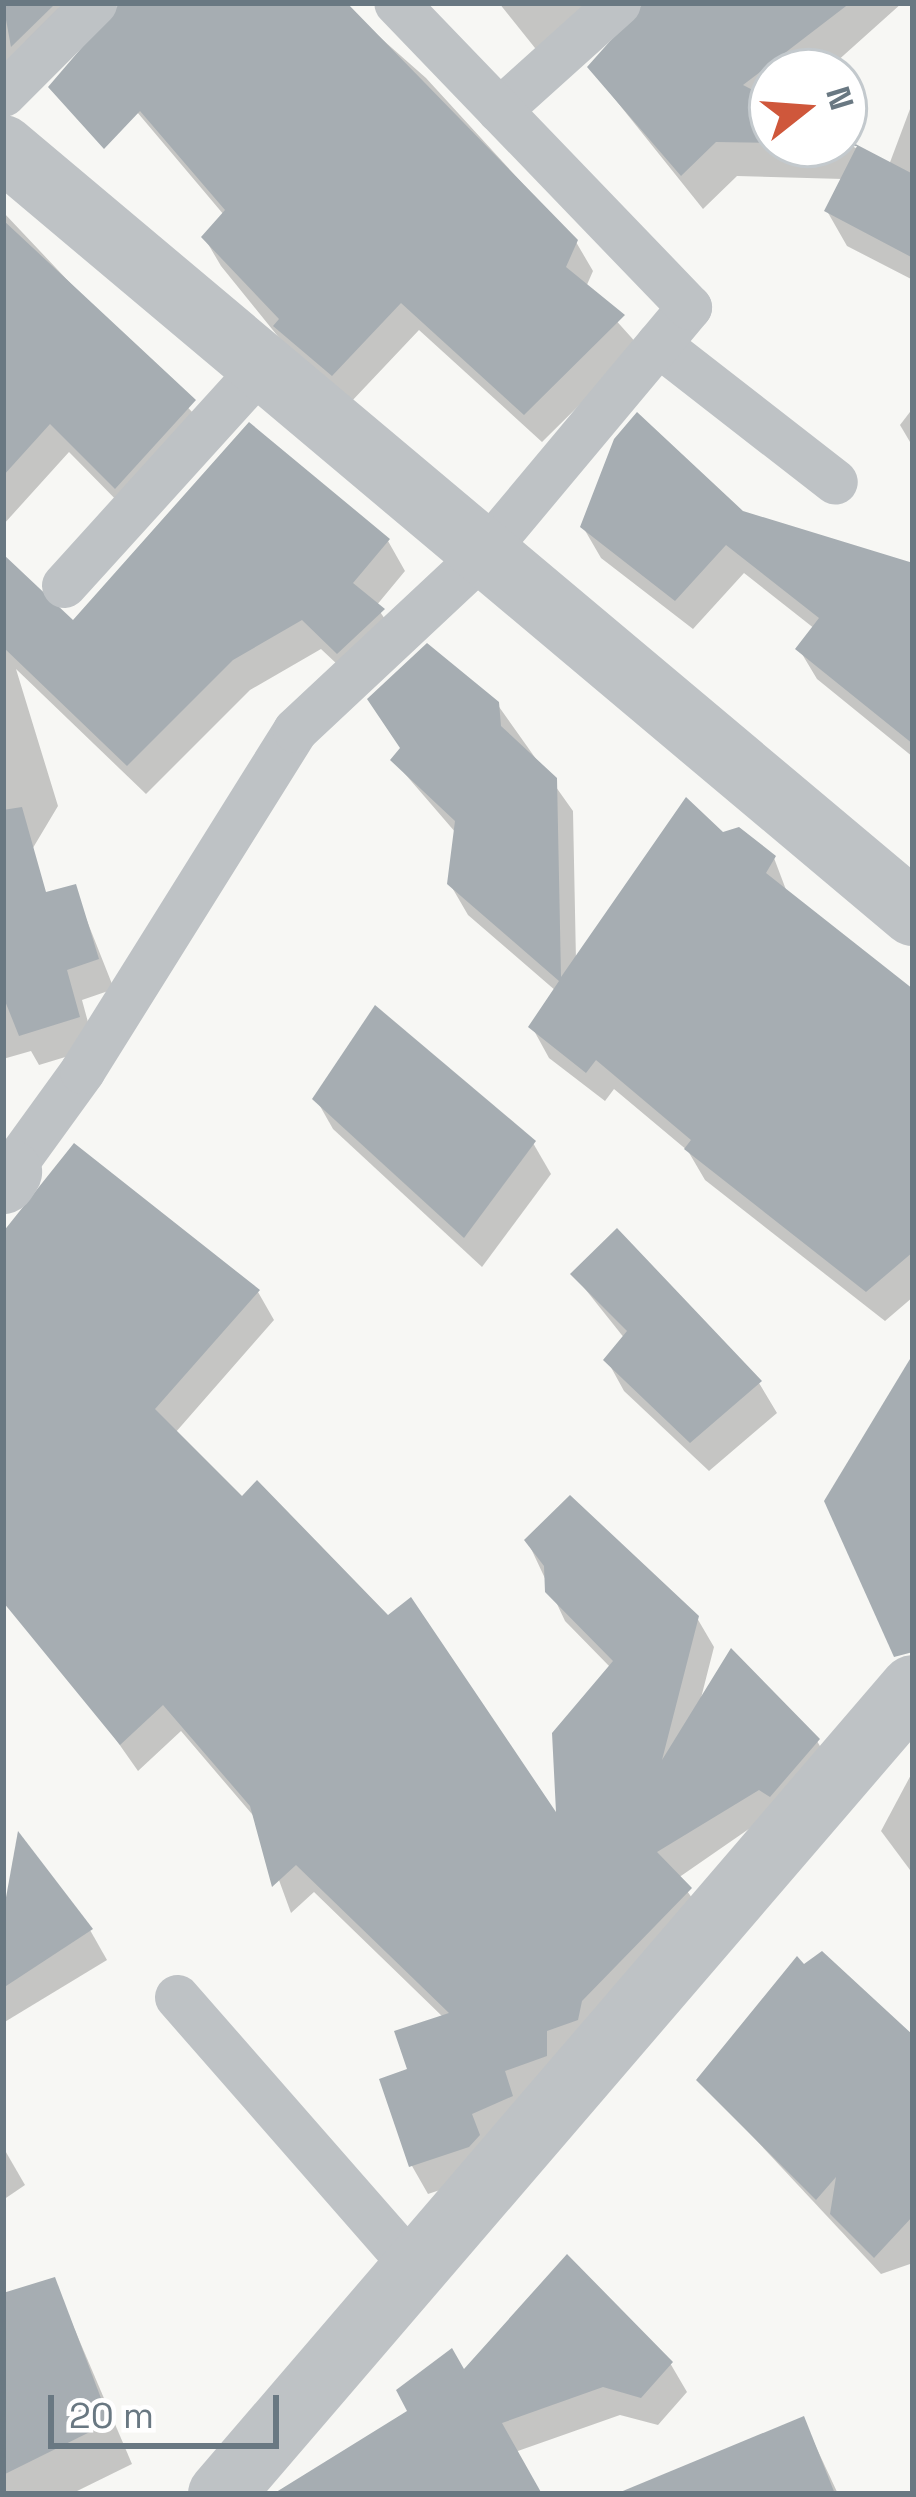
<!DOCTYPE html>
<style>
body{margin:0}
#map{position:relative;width:916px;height:2497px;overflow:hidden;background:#f7f7f4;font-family:"Space Grotesk",sans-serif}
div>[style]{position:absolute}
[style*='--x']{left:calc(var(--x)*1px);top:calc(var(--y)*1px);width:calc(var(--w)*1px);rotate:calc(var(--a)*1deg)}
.shadow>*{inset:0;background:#0003}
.building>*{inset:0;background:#a6adb2}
.lane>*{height:45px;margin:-22.5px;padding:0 22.5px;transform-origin:22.5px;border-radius:22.5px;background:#bec2c5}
.street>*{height:66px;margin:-33px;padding:0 33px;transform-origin:33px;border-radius:33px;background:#bec2c5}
span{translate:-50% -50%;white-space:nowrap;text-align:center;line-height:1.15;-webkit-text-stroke:12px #fff;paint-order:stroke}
.frame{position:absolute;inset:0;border:6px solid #697882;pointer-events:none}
.north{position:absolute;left:748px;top:48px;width:120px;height:120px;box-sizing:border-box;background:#fff;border:3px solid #c3c9cd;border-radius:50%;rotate:73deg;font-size:33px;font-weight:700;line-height:48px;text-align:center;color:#697882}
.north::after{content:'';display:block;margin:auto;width:42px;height:54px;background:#cf573b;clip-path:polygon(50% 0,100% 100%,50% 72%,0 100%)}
.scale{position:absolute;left:48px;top:2395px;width:231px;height:54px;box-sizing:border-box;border:6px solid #697882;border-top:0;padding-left:15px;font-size:36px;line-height:42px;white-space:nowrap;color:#697882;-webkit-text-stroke:9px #fff;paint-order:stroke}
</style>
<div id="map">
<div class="shadow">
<div style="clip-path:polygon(3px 3px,77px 3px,3px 66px)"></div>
<div style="clip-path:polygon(171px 3px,341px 3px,426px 78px,576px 242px,593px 271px,586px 287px,639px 346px,542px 442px,419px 330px,350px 403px,293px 355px,221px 266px,204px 237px,224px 215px,137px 112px)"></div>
<div style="clip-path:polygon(499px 3px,902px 3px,825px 72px,772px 72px,772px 144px,844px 142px,889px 165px,913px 101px,913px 280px,847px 246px,827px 211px,843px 179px,737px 176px,703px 209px,590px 68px,645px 15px,547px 63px)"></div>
<div style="clip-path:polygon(4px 213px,211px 432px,133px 517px,69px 452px,3px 525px)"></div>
<div style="clip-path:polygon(913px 408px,913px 447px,900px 425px)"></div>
<div style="clip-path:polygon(742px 514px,913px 631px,913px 757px,817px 679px,799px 649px,815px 629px,744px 573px,693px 629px,601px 558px,583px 527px)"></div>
<div style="clip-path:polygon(388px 541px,405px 571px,376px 606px,400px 641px,356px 682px,321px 649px,250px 690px,146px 794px,16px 669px,58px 806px,3px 898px,3px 564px,74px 624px)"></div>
<div style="clip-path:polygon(497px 704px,573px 811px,576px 961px,722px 835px,774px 858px,788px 895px,913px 993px,913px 1297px,885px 1321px,705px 1180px,688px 1151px,614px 1089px,605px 1101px,549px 1058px,532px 1027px,556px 991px,468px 915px,450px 884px,456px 833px,393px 760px)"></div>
<div style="clip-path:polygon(74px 888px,114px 989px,82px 1000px,95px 1048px,39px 1065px,31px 1051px,3px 1059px,3px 907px)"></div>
<div style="clip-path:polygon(316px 1099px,533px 1143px,551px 1174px,482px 1267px,333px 1129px)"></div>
<div style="clip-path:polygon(3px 1262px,258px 1292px,274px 1320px,175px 1433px,559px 1823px,611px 1668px,565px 1621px,527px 1540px,697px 1618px,714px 1647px,700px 1702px,817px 1741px,834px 1770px,678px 1878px,706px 1918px,485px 2175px,428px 2194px,412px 2166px,411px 2071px,444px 2018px,314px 1892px,291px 1913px,257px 1820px,181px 1731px,138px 1771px,3px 1579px)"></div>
<div style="clip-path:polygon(574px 1275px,759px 1383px,777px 1413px,709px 1471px,624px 1391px,607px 1360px,625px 1339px)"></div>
<div style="clip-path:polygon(913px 1771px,913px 1874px,881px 1831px)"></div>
<div style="clip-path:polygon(8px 1904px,90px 1930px,107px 1960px,3px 2023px)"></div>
<div style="clip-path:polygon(913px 2039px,913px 2263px,881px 2274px,700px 2080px)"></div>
<div style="clip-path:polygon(3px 2147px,25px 2185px,3px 2200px)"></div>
<div style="clip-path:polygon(54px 2281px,132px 2464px,71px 2494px,3px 2494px,3px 2296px)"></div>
<div style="clip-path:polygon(670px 2363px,687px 2392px,658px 2425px,620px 2415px,515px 2452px,539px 2494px,284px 2494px,464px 2374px)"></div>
<div style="clip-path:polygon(803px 2419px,838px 2494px,735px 2494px)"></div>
</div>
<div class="building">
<div style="clip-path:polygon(3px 3px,56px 3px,11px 47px)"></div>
<div style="clip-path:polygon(120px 3px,347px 3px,578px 240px,566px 267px,625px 315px,524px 415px,401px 303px,332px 376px,273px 326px,279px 319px,201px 237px,225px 210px,140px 111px,104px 149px,48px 87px)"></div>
<div style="clip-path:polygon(644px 3px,850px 3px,743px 85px,772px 100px,772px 143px,716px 142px,681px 176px,587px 67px)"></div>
<div style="clip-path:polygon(844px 138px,913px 174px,913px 258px,824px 211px,857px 146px,801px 144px)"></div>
<div style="clip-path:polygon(3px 220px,196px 400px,115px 489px,50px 424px,3px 476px)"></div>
<div style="clip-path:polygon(637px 412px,743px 511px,913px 563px,913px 744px,795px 649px,819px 618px,726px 545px,675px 601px,580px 527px,614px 439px)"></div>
<div style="clip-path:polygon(249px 422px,390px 539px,353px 583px,385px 609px,337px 654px,302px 620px,233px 660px,127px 766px,3px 647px,3px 554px,73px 620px)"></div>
<div style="clip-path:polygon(427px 643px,499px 702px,501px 726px,557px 778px,561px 977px,686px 797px,723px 832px,739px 827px,776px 856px,766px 873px,913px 989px,913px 1252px,866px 1292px,684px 1149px,691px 1140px,596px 1060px,586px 1073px,528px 1027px,559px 981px,447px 884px,455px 821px,390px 760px,400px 748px,367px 699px)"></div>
<div style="clip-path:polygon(22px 807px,46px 892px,76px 884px,99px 959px,67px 970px,80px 1017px,19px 1036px,3px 996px,3px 810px)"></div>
<div style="clip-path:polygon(375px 1005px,536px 1141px,464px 1238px,312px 1099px)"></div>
<div style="clip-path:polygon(74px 1143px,260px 1290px,155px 1409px,242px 1496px,257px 1480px,388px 1615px,411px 1597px,556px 1812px,552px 1733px,613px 1661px,545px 1592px,544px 1566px,524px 1540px,570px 1495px,699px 1616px,662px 1760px,731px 1648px,820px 1739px,770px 1797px,759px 1790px,657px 1852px,692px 1888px,582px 2001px,578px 2020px,547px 2031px,547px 2056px,505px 2071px,513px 2096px,472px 2114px,480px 2135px,469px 2147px,409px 2167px,379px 2079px,407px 2069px,394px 2031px,449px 2013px,296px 1865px,272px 1887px,250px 1806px,163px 1705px,120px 1745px,3px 1602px,3px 1232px)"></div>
<div style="clip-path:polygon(617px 1228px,762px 1381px,690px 1443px,603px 1360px,627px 1331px,570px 1274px)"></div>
<div style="clip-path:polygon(913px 1354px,913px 1652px,894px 1657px,824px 1501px)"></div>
<div style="clip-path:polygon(18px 1831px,93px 1929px,3px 1988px,3px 1914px)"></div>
<div style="clip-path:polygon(822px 1951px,913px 2035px,913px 2216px,874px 2258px,830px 2214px,836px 2177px,816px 2200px,696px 2080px,797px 1956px,804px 1964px)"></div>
<div style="clip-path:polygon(567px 2254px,673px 2362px,641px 2398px,603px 2387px,502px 2423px,542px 2494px,273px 2494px,407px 2411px,396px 2390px,452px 2348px,464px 2369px)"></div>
<div style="clip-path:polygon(55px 2277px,110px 2422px,3px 2475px,3px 2293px)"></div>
<div style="clip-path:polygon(804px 2416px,835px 2494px,618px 2494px,618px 2493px)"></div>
</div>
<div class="lane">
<div style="--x:3;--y:94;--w:129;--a:-45"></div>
<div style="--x:499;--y:110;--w:160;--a:-42"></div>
<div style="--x:658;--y:344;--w:224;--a:37.9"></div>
<div style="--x:64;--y:585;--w:292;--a:-47.8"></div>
<div style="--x:3;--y:1166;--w:8;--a:45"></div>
<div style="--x:9;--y:1172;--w:125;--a:-54.1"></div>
<div style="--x:82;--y:1071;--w:402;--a:-58"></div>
<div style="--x:295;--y:730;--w:253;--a:-43.1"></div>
<div style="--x:480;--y:557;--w:326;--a:-50.1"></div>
<div style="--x:689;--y:307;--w:422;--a:-133.9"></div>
<div style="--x:177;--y:1997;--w:363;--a:48.8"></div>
</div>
<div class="street">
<div style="--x:3;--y:148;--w:1189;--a:40.05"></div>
<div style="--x:3;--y:1181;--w:11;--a:-56"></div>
<div style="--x:221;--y:2494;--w:1062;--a:-49.35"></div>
</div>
<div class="frame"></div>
<div class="north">N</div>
<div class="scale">20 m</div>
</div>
